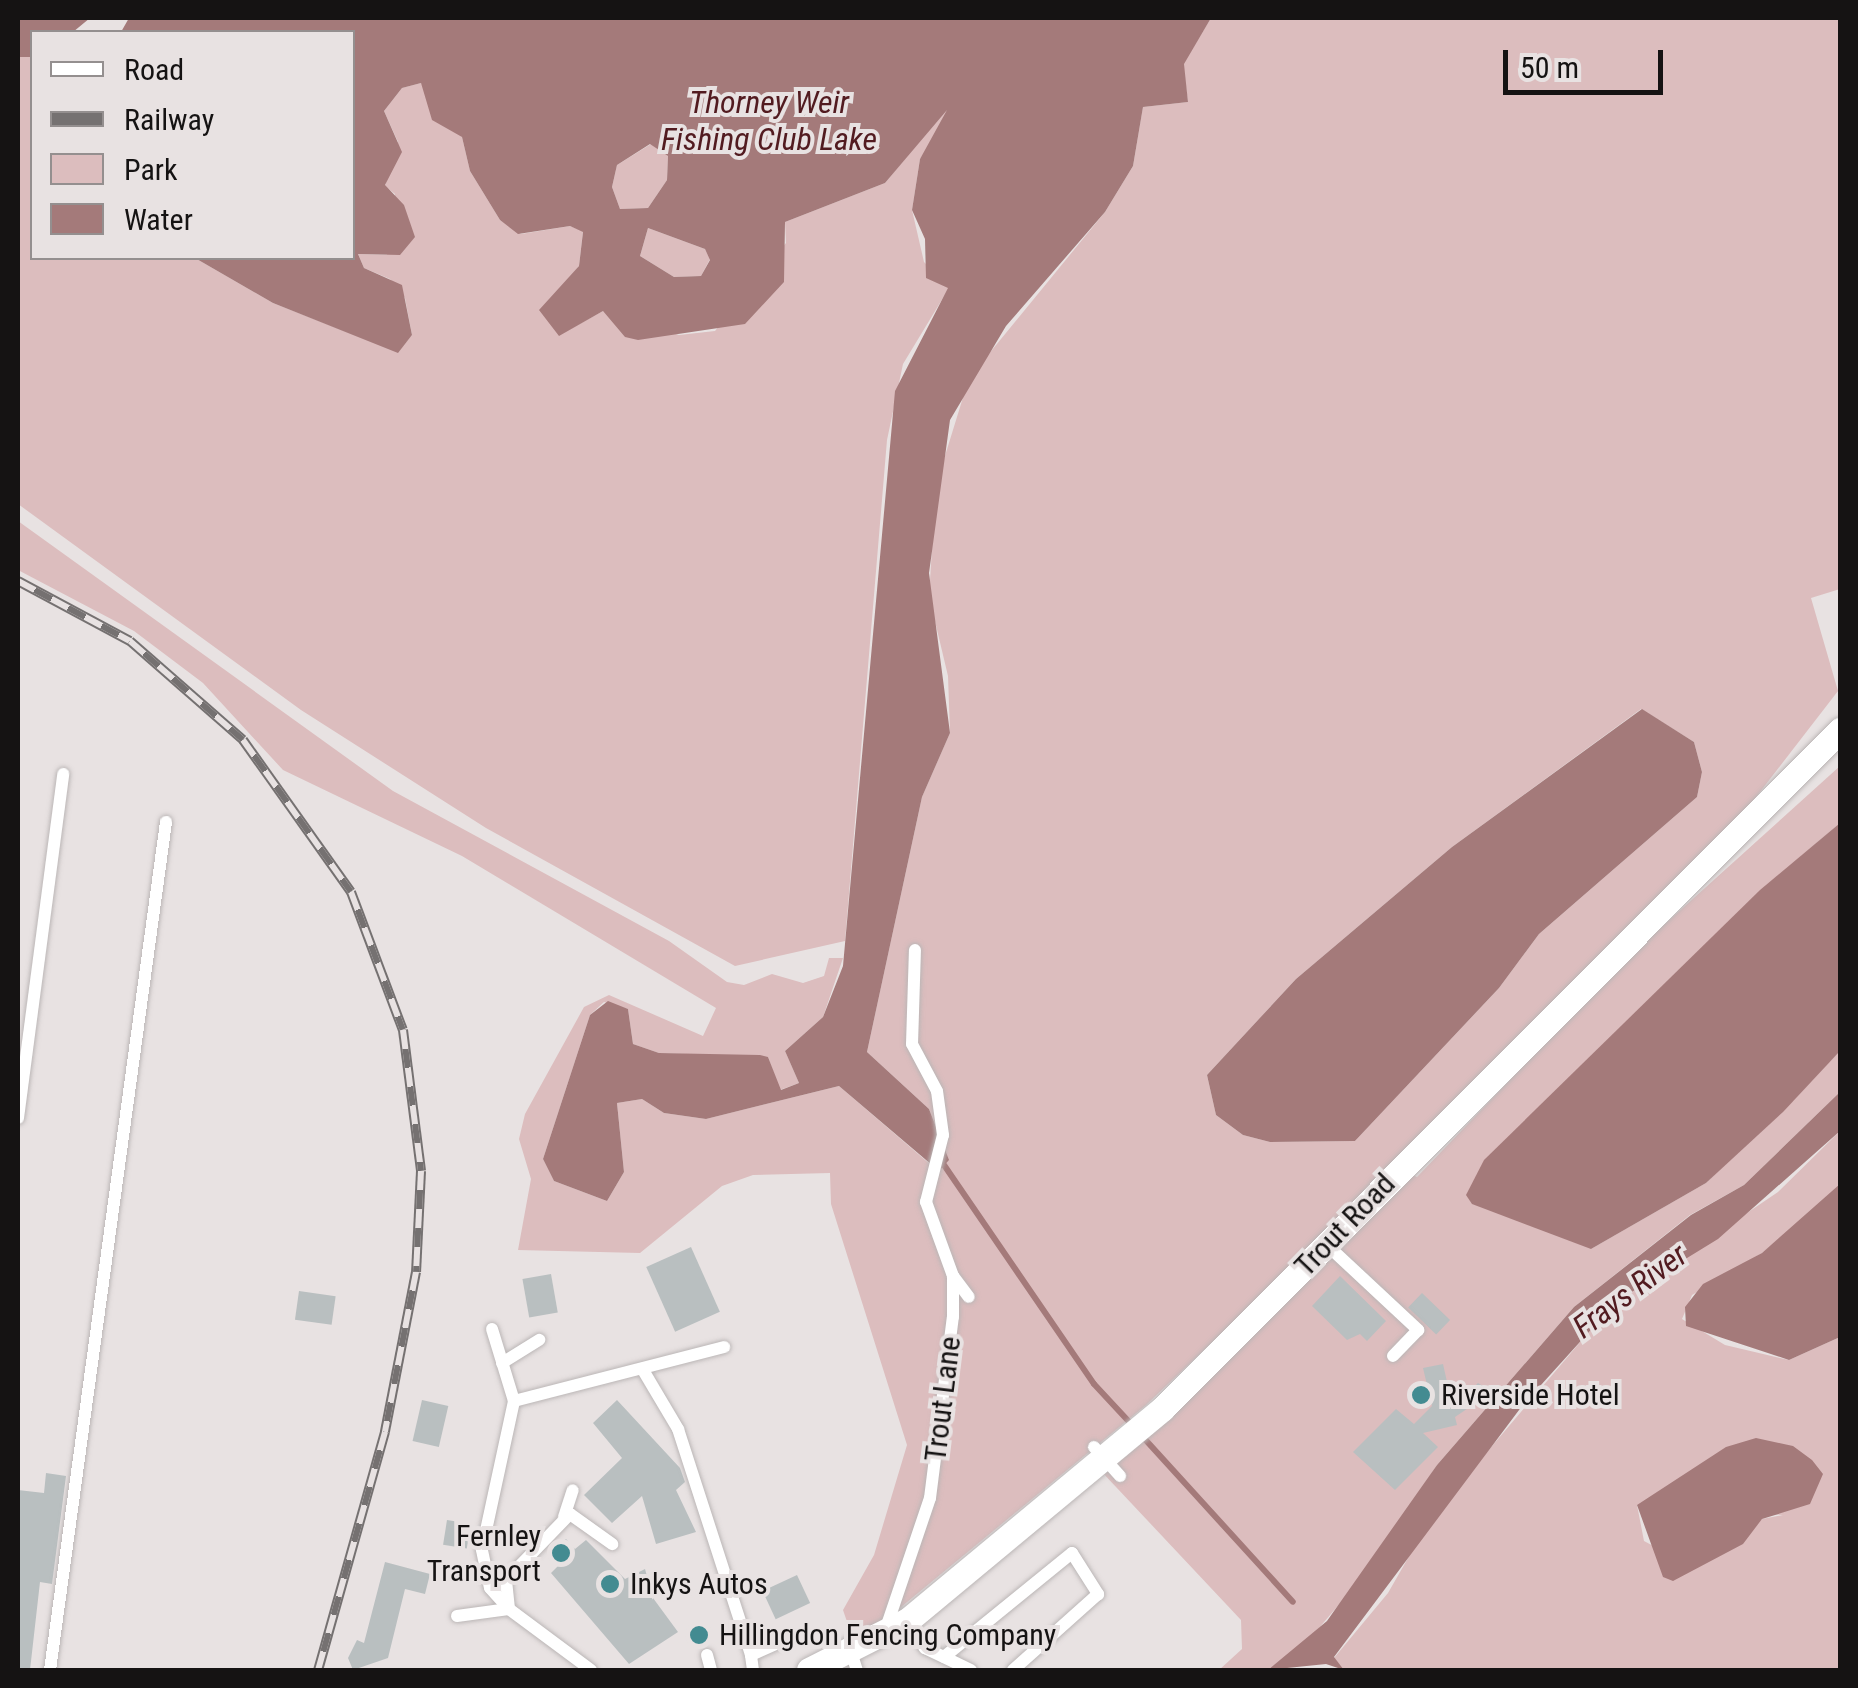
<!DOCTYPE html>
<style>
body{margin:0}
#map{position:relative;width:1858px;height:1688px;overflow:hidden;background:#e8e2e2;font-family:"Roboto Condensed",sans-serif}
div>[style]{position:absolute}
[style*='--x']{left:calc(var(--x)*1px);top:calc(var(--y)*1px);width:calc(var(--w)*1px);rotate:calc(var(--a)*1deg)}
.green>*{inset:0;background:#dcbdbe}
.water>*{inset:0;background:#a47a7a}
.stream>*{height:6px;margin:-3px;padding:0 3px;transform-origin:3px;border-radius:3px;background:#a47a7a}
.building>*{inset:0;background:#b9bfc0;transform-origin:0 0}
.roads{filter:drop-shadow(0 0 2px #bbb6b6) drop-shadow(0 0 2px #bbb6b6)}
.service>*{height:12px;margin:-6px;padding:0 6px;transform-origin:6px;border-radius:6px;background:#fff}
.minor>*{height:25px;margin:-12.5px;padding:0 12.5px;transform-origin:12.5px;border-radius:12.5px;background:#fff}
.rail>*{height:10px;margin-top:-5px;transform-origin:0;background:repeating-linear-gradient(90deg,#e8e2e2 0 19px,#757171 0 38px);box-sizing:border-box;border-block:2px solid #757171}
.dots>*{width:28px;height:28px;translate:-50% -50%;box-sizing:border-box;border:5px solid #e8e2e2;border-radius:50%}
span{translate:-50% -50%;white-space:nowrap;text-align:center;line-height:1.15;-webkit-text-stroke:8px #e8e2e2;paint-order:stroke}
.street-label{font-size:30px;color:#151313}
.poi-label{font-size:30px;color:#151313}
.left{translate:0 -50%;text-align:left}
.right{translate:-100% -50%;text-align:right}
.water-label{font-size:32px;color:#521b20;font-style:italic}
.frame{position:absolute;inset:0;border:20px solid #151313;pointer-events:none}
.legend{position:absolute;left:30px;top:30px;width:325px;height:230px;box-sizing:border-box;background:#e8e2e2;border:2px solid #948f8f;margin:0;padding:12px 18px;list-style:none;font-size:30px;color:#151313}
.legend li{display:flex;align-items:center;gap:20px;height:50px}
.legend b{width:50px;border:2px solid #948f8f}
.scale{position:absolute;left:1503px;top:50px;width:160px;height:45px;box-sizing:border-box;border:5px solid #151313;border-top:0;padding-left:12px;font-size:30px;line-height:35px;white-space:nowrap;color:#151313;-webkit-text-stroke:8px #e8e2e2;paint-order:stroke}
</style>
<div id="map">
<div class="green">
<div style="clip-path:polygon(evenodd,1211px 18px,1840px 18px,1840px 589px,1811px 598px,1838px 691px,1743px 814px,1350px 1211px,1146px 1405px,855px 1645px,843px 1610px,874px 1555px,907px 1445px,831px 1204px,830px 1173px,753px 1175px,722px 1186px,640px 1253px,518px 1250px,531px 1179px,519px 1139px,525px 1114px,584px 1007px,609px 995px,703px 1036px,716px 1008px,462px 856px,283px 770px,203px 683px,134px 631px,18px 570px,18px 521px,393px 791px,669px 941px,727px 982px,744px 985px,772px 974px,803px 983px,824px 976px,829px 958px,843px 958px,823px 1017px,785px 1051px,799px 1083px,780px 1090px,768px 1057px,659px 1053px,633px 1044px,628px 1009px,604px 1002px,590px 1015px,543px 1159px,554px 1181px,607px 1201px,624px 1172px,617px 1103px,642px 1099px,664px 1113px,706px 1119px,839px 1086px,931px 1165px,925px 1188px,931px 1233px,967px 1298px,930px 1217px,935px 1168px,948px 1159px,929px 1109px,867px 1052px,922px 797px,950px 733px,948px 676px,929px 596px,936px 485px,969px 378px,1105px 212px,1133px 166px,1143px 107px,1188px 102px,1183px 64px,1211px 18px,1641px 709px,1694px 742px,1702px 772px,1697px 797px,1539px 934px,1499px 988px,1355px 1141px,1270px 1142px,1243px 1135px,1216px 1115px,1207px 1075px,1296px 979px,1452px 847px,1641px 709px)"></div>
<div style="clip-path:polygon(18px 57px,32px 57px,32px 258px,195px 258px,273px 303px,398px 352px,412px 335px,405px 298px,390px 279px,364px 268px,358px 254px,387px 255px,395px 194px,385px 186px,398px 142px,384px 111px,402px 88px,421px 83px,462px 137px,470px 171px,500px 220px,521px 234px,570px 226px,583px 231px,579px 266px,551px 302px,559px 335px,603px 311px,679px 335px,715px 331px,786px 243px,785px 222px,885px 183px,946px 109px,950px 116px,920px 159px,912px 210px,924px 262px,949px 288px,903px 364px,887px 440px,845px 941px,735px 966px,486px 828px,301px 710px,18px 504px)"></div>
<div style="clip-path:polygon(651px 144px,668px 156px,667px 180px,648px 208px,620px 209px,612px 187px,617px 165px)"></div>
<div style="clip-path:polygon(648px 228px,705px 249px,710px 259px,701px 276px,674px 277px,640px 256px)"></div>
<div style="clip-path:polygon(1840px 766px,1840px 823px,1799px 858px,1591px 1249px,1706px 1183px,1840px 1051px,1840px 1092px,1744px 1185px,1690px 1215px,1574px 1307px,1437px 1465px,1370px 1568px,1313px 1635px,1268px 1670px,1219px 1670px,1242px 1649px,1241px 1620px,1101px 1471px,1404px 1171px,1417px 1177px,1624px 961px)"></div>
<div style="clip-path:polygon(evenodd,1840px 1131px,1840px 1184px,1832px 1197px,1762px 1253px,1692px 1295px,1682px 1319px,1725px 1345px,1789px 1360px,1840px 1337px,1838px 1670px,1344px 1670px,1334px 1658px,1388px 1593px,1431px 1518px,1587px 1334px,1617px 1301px,1778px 1192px,1840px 1131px,1637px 1505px,1783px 1515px,1762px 1519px,1725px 1553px,1691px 1566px,1644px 1541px,1637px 1505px)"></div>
</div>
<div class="water">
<div style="clip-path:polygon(18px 18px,90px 18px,73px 32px,32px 32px,32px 57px,18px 57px)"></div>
<div style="clip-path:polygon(evenodd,129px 18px,1211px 18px,1184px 64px,1188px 102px,1143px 107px,1133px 166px,1105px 212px,1006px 326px,950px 420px,929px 573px,950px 733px,922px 797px,867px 1052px,929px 1109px,949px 1160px,939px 1171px,839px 1086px,706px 1119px,664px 1113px,642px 1099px,617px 1103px,624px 1172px,607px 1201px,554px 1181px,543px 1159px,590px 1015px,608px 1001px,628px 1009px,633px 1044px,659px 1053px,760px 1055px,768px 1057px,781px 1090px,799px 1083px,785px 1051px,823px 1017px,843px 966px,895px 391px,948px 288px,926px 278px,925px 239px,912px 210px,920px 159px,947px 110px,885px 183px,785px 222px,784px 282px,745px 324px,638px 340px,625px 337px,603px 311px,559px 336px,539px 310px,579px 266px,583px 232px,570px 226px,518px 234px,500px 220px,470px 171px,462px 137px,432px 120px,421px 83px,402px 88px,384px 111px,402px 152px,385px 185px,404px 205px,415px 237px,400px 255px,358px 254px,364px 268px,402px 285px,412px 335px,398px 353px,273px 303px,195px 258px,352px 258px,352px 32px,121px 32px,129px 18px,650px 144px,668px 156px,667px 180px,648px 208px,620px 209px,612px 187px,617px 165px,650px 144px,129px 18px,648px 228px,705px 249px,710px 260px,701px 276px,674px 277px,640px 256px,648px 228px)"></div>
<div style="clip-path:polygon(1642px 709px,1694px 742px,1702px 772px,1697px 797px,1539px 934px,1499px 988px,1355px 1141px,1270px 1142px,1243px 1135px,1216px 1115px,1207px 1075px,1296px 979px,1452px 847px)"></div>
<div style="clip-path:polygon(1840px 823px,1840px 1051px,1783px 1112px,1706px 1183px,1591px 1249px,1472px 1204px,1466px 1195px,1484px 1160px,1760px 890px)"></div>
<div style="clip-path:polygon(1840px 1092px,1840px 1131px,1718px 1239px,1617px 1301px,1522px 1406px,1334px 1657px,1344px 1670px,1326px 1664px,1268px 1670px,1327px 1621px,1437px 1465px,1574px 1307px,1691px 1215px,1744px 1185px)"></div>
<div style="clip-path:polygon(1840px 1184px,1840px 1337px,1789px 1360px,1686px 1326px,1685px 1307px,1703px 1284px,1762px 1253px)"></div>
<div style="clip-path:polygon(1756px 1438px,1793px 1446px,1812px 1460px,1823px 1474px,1810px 1504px,1762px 1519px,1743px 1544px,1673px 1581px,1663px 1577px,1637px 1505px,1726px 1447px)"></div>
</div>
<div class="stream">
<div style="--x:944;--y:1165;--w:265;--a:55.6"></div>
<div style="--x:1094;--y:1384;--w:59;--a:47.1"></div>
<div style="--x:1142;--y:1436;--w:224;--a:47.7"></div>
</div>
<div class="building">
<div style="left:691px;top:1247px;width:71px;height:49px;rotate:66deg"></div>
<div style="left:551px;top:1274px;width:39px;height:29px;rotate:80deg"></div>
<div style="clip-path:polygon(1340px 1276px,1386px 1321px,1367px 1341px,1360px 1334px,1347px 1340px,1312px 1306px)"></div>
<div style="left:299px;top:1291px;width:37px;height:29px;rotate:8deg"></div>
<div style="left:1422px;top:1293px;width:39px;height:20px;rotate:44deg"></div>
<div style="clip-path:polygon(1443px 1364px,1453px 1408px,1478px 1383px,1492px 1392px,1455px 1417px,1457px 1425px,1423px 1433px,1438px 1447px,1395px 1490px,1353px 1452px,1396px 1409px,1414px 1424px,1432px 1406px,1423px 1368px)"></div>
<div style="left:422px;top:1400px;width:27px;height:42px;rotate:13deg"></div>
<div style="clip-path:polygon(617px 1400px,680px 1468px,685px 1482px,676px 1490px,696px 1532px,656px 1544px,642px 1496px,612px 1523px,584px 1495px,622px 1458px,593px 1423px)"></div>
<div style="clip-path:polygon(46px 1473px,66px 1476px,52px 1584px,40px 1582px,30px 1670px,18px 1670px,18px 1490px,44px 1493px)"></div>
<div style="left:447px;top:1520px;width:24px;height:25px;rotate:9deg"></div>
<div style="clip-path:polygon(566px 1539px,575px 1549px,586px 1540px,625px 1579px,645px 1569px,653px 1598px,678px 1632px,629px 1664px,551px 1573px,558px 1566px,548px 1555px)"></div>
<div style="clip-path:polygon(385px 1562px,430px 1574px,425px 1594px,405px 1589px,388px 1658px,353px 1670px,348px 1658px,357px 1640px,364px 1643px)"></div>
<div style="left:797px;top:1575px;width:31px;height:38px;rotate:65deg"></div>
</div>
<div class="roads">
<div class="service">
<div style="--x:18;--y:1118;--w:347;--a:-82.5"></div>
<div style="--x:1327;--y:1245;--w:125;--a:43"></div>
<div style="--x:1418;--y:1330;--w:36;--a:134"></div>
<div style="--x:953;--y:1276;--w:26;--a:53"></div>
<div style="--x:492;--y:1329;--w:75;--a:73"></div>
<div style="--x:502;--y:1363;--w:44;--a:-31.9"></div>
<div style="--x:643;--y:1370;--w:69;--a:59.3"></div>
<div style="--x:678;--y:1429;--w:237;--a:72.1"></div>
<div style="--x:1094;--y:1447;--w:39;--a:48"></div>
<div style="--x:564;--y:1517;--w:28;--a:-72"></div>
<div style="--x:509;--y:1609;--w:28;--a:-132"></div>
<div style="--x:490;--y:1588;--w:40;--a:-102"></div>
<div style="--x:482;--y:1549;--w:151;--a:-77.8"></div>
<div style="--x:514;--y:1401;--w:217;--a:-14.4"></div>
<div style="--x:457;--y:1616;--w:52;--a:-7.7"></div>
<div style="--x:908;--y:1620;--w:33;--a:59"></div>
<div style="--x:925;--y:1648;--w:51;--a:25.6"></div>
<div style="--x:886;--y:1628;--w:137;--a:-71.3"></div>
<div style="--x:930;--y:1498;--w:182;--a:-82.8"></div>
<div style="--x:953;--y:1317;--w:41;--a:-90"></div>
<div style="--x:953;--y:1276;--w:79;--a:-110"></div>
<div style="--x:926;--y:1202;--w:69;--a:-75.8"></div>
<div style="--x:943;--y:1135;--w:44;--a:-97.8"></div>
<div style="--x:937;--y:1091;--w:53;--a:-118"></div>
<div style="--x:912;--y:1044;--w:94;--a:-88.2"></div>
<div style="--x:851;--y:1652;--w:19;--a:72"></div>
<div style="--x:707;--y:1655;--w:16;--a:75"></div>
<div style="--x:944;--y:1657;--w:165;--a:-39.1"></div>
<div style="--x:1072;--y:1553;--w:49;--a:57.6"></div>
<div style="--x:1098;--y:1594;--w:114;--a:138.2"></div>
<div style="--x:50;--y:1670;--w:856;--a:-82.21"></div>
<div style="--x:591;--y:1670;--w:102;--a:-143.4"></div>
<div style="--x:509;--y:1609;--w:29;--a:-96"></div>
<div style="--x:506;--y:1580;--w:92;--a:-45.9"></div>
<div style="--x:570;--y:1514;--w:52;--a:35.5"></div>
<div style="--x:753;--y:1670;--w:15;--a:-98"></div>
<div style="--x:751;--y:1655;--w:30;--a:-24"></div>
</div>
<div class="minor">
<div style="--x:809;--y:1670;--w:111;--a:-26.8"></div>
<div style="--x:908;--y:1620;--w:330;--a:-39.7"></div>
<div style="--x:1162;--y:1409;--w:960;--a:-45.04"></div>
</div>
</div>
<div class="rail">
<div style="--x:18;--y:581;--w:127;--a:28.2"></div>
<div style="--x:130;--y:641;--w:150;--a:41.2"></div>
<div style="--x:243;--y:740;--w:186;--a:54.6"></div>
<div style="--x:351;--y:892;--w:147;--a:69.4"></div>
<div style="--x:403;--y:1030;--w:142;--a:82.7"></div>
<div style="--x:421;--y:1171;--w:101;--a:92.8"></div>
<div style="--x:416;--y:1272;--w:163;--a:101"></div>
<div style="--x:385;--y:1432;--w:247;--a:105.7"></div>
</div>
<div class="dots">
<div style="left:1421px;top:1395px;background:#438b91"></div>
<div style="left:561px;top:1553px;background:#438b91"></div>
<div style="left:610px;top:1584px;background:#438b91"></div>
<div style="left:699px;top:1635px;background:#438b91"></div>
</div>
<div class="street-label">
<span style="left:1345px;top:1225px;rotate:-46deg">Trout Road</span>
<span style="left:943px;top:1399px;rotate:-83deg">Trout Lane</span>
</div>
<div class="poi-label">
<span class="left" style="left:1441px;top:1395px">Riverside Hotel</span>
<span class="right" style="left:541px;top:1553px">Fernley<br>Transport</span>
<span class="left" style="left:630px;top:1584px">Inkys Autos</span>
<span class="left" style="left:719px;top:1635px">Hillingdon Fencing Company</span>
</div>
<div class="water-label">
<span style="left:769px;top:121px">Thorney Weir<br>Fishing Club Lake</span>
<span style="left:1630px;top:1291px;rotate:-37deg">Frays River</span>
</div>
<div class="frame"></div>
<ul class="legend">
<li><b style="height:12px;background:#fff"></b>Road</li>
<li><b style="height:12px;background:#757171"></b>Railway</li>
<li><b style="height:28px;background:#dcbdbe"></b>Park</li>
<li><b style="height:28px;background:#a47a7a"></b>Water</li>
</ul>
<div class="scale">50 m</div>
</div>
